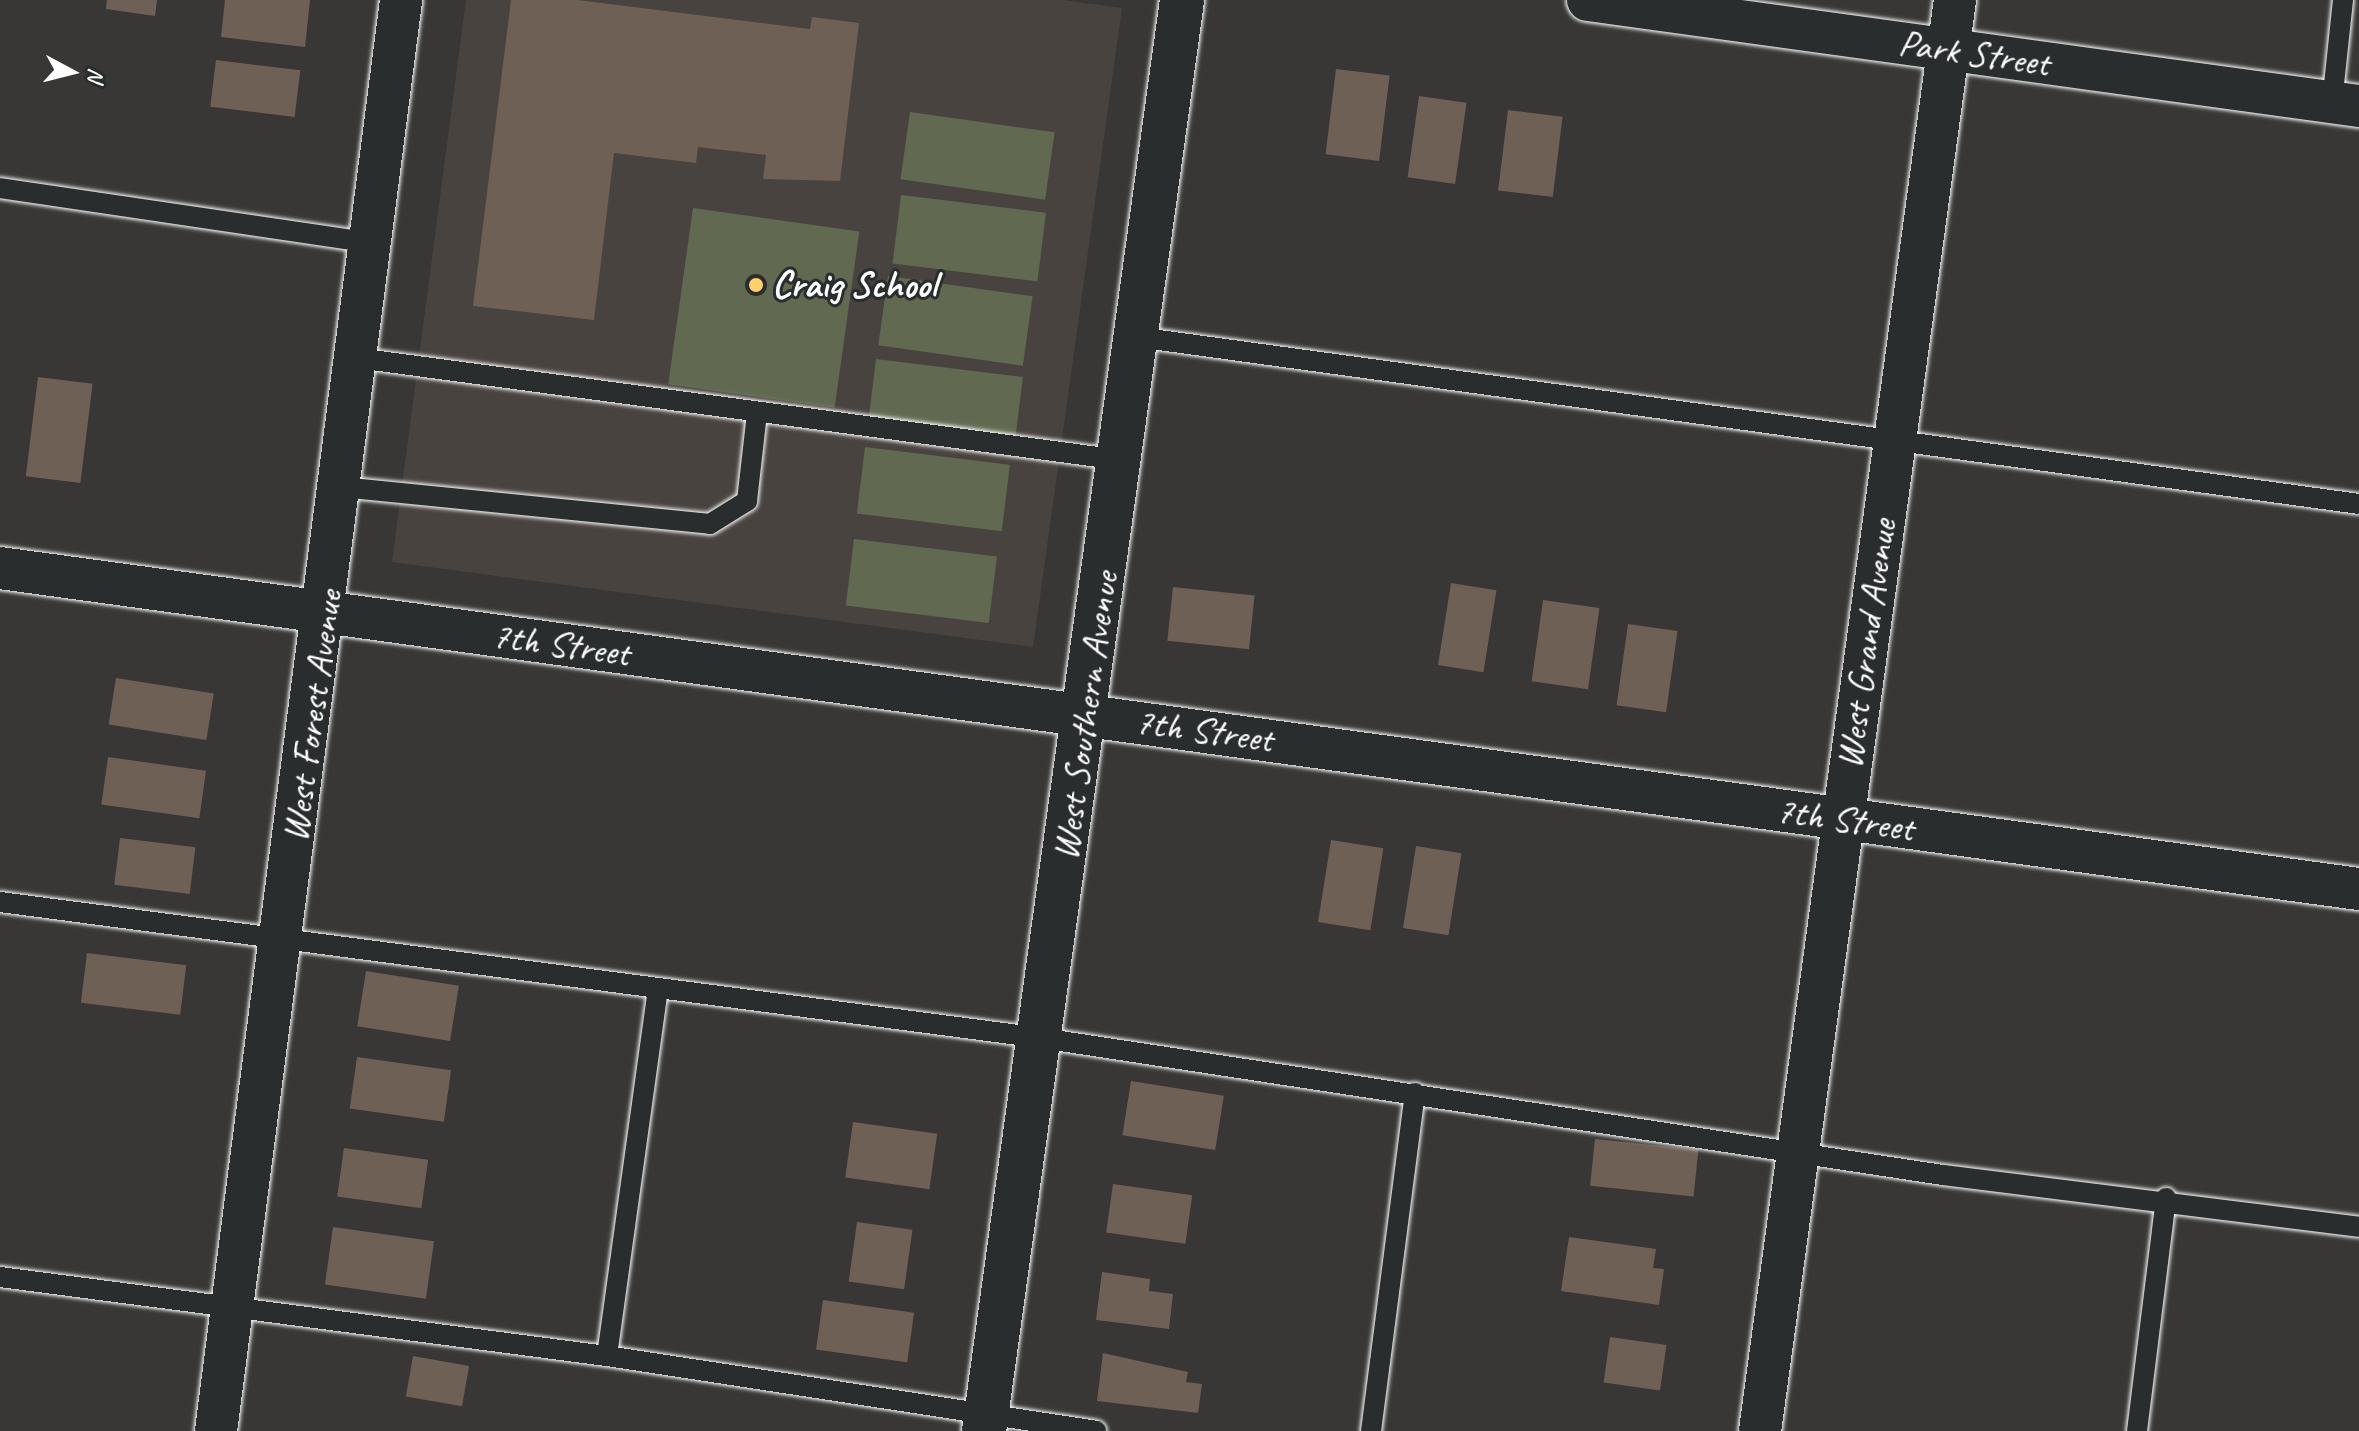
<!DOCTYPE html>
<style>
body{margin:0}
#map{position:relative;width:2359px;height:1431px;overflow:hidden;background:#383736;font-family:Caveat,sans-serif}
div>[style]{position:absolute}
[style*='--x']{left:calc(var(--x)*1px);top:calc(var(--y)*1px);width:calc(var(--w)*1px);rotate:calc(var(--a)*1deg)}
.built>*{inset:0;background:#48433f}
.green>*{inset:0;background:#616a51;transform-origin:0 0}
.building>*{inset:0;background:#6e6054;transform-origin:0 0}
.roads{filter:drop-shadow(0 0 2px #fff) drop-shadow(0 0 2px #fff)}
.lane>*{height:20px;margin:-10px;padding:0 10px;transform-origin:10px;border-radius:10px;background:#2a2d2e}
.street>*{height:42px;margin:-21px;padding:0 21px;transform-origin:21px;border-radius:21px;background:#2a2d2e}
.secondary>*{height:44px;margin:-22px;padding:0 22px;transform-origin:22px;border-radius:22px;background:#2a2d2e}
.dots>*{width:22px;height:22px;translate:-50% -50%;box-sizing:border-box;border:4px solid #2a2d2e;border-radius:50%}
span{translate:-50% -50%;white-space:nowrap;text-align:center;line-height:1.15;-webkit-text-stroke:6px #2a2d2e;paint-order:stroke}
.street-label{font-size:38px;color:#fff}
.poi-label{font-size:38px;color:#fff;font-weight:700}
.left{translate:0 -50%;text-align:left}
.north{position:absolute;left:32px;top:32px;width:80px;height:80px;-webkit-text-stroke:6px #2a2d2e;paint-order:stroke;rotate:97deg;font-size:22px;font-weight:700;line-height:32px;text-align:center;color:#fff}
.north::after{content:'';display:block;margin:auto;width:28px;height:36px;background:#fff;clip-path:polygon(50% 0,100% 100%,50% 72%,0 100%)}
</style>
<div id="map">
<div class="built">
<div style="clip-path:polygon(466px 0,1063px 0,1122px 8px,1033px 647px,392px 562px)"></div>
</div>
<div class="green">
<div style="left:910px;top:112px;width:146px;height:68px;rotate:8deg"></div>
<div style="left:901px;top:195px;width:146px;height:69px;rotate:7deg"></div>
<div style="left:693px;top:208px;width:168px;height:178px;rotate:8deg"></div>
<div style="left:888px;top:276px;width:146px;height:70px;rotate:8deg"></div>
<div style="left:876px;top:359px;width:148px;height:70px;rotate:7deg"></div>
<div style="left:865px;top:447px;width:146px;height:67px;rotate:7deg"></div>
<div style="left:854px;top:539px;width:144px;height:67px;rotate:7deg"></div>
</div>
<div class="building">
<div style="clip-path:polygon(107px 0,157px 0,155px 16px,106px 9px)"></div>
<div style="clip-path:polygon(225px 0,310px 0,305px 47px,221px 37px)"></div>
<div style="clip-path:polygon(511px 0,578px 0,810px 29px,812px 17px,859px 23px,840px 181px,763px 179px,766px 155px,698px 147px,696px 163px,614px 153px,594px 320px,473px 306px)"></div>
<div style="left:216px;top:60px;width:85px;height:47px;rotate:7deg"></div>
<div style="left:1336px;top:69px;width:54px;height:86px;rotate:7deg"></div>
<div style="left:1419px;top:96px;width:48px;height:82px;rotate:8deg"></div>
<div style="left:1508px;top:110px;width:55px;height:81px;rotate:7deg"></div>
<div style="left:38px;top:377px;width:55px;height:100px;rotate:7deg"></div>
<div style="left:1451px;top:583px;width:46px;height:83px;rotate:9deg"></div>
<div style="left:1173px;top:587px;width:82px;height:54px;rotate:6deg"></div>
<div style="left:1543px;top:600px;width:57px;height:82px;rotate:8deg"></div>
<div style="left:1628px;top:624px;width:50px;height:82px;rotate:8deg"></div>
<div style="left:116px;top:678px;width:99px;height:47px;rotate:9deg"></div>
<div style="left:108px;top:757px;width:99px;height:48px;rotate:8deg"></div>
<div style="left:120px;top:838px;width:76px;height:47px;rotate:7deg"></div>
<div style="left:1331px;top:840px;width:53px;height:83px;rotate:9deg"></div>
<div style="left:1416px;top:846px;width:46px;height:83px;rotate:9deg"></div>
<div style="left:87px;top:953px;width:100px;height:50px;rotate:7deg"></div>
<div style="left:366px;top:971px;width:94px;height:56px;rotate:9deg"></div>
<div style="left:357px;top:1057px;width:95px;height:52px;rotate:8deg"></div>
<div style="left:1131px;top:1081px;width:94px;height:55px;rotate:9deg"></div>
<div style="left:853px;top:1122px;width:85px;height:56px;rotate:8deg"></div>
<div style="left:1595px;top:1139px;width:104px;height:47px;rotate:6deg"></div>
<div style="left:344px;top:1148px;width:85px;height:49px;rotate:8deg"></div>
<div style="left:1113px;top:1184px;width:80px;height:49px;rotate:8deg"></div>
<div style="left:857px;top:1222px;width:56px;height:60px;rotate:8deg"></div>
<div style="left:333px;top:1227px;width:102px;height:58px;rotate:8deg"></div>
<div style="clip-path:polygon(1569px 1237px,1656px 1249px,1653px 1268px,1664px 1269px,1659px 1305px,1561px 1291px)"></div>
<div style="clip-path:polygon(1102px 1272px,1150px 1279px,1149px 1291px,1173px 1294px,1169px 1329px,1096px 1320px)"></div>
<div style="left:823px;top:1300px;width:92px;height:50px;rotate:8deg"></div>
<div style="left:1610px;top:1337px;width:57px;height:46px;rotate:8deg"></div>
<div style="clip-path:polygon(1103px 1353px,1188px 1372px,1186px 1382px,1202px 1384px,1198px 1413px,1097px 1401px)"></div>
<div style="left:413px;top:1356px;width:57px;height:41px;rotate:10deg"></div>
</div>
<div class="roads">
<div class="lane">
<div style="--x:2332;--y:103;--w:104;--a:-83.9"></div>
<div style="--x:0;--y:188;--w:375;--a:8.4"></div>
<div style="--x:1137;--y:337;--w:1233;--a:7.78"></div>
<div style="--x:357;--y:358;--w:770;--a:7.61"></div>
<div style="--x:341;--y:487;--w:371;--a:5.7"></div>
<div style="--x:710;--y:524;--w:44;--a:-31.9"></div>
<div style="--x:747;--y:501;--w:89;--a:-83.5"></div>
<div style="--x:0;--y:902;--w:1050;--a:7.44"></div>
<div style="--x:1041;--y:1038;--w:912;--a:8.64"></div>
<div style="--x:1943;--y:1175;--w:419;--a:7.1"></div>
<div style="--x:0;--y:1277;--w:612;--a:7.42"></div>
<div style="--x:607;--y:1356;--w:495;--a:8.7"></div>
<div style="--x:607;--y:1356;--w:370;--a:-82.1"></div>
<div style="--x:1371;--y:1431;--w:341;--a:-82.6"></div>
<div style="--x:2137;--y:1431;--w:235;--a:-82.9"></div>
</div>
<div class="street">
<div style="--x:1588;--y:0;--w:778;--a:7.83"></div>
<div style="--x:0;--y:568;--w:2381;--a:7.75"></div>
<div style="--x:216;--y:1431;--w:1443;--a:-82.63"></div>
<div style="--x:1760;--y:1431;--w:1444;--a:-82.24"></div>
</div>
<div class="secondary">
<div style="--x:984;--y:1431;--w:1445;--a:-82.12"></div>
</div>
</div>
<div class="dots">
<div style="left:756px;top:285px;background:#ffd166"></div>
</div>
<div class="street-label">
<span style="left:1974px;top:53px;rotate:8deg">Park Street</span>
<span style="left:561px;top:644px;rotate:8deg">7th Street</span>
<span style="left:1866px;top:644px;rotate:-82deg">West Grand Avenue</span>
<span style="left:312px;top:716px;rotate:-82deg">West Forest Avenue</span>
<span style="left:1085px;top:716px;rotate:-82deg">West Southern Avenue</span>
<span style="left:1204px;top:730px;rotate:8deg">7th Street</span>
<span style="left:1845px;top:819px;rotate:8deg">7th Street</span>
</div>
<div class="poi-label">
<span class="left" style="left:772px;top:285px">Craig School</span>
</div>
<div class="north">N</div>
</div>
